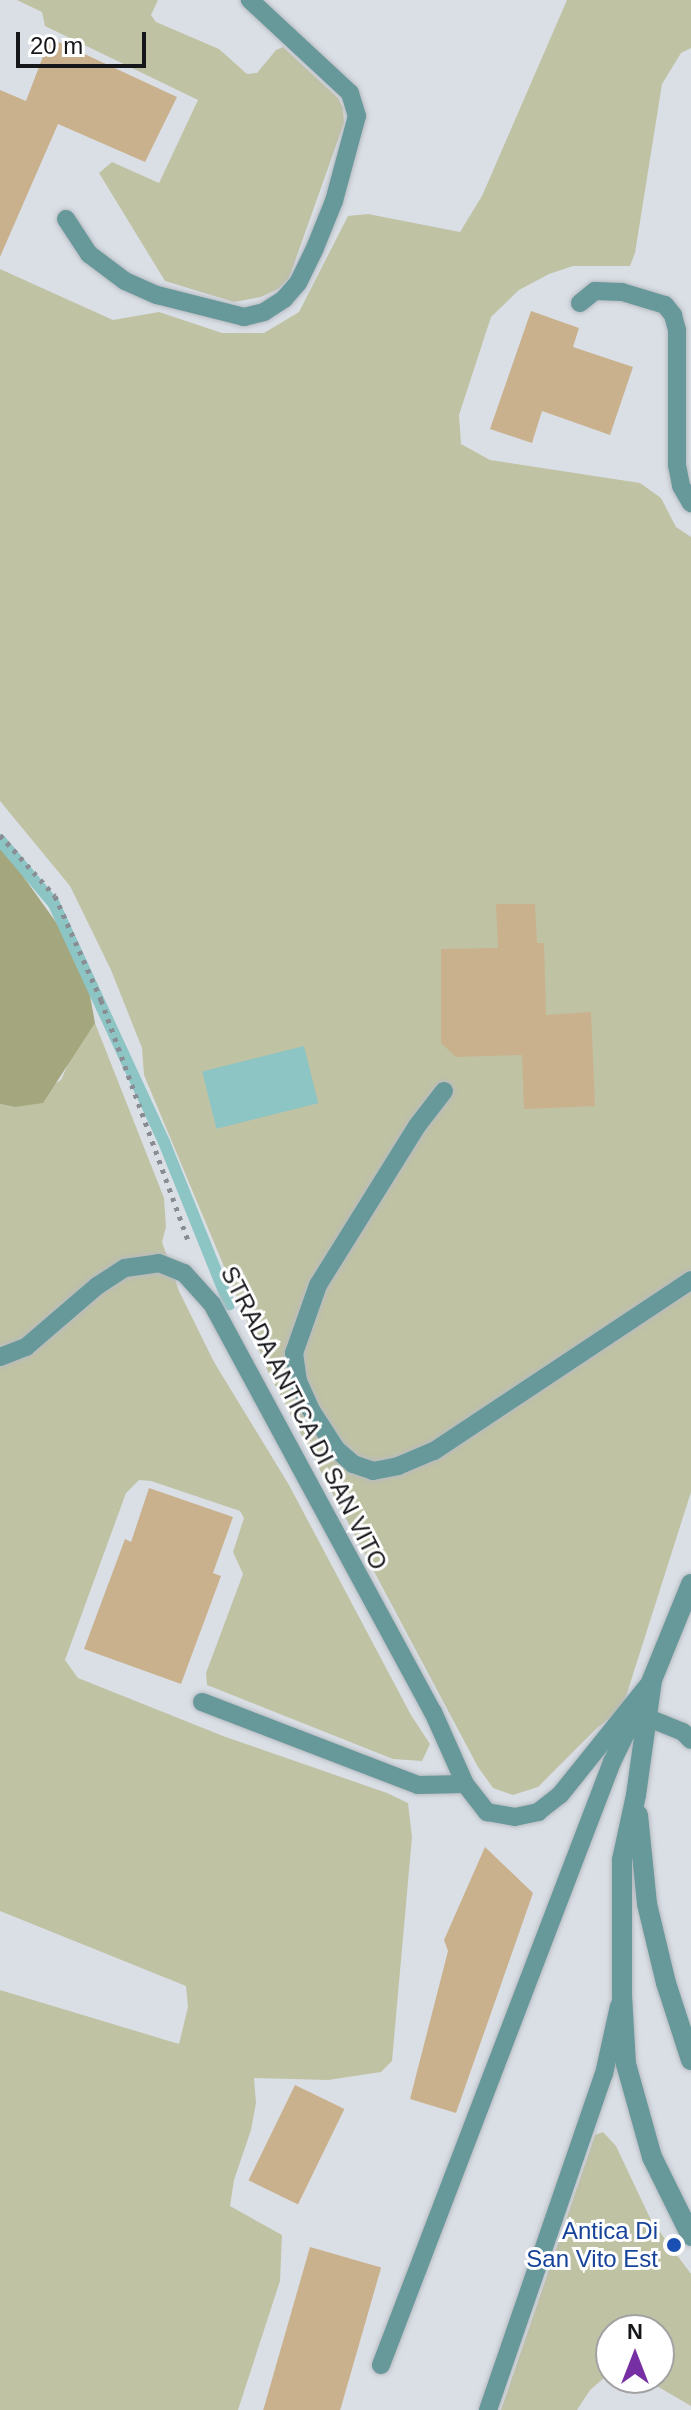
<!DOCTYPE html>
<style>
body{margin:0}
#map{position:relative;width:691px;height:2410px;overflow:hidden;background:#dadfe6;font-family:Helvetica,sans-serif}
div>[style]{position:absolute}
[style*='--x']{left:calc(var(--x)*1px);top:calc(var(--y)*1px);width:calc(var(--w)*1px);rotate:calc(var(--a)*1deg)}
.green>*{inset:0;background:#c0c2a4}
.forest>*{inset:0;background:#a4a77e}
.water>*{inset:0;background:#8dc4c4;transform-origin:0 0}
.stream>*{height:12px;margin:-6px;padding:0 6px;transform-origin:6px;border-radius:6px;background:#8dc4c4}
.building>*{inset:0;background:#cab18d;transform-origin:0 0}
.path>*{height:5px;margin-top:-2.5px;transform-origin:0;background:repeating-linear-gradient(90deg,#898c92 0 4px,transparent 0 10px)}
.roads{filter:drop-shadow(0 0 2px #b7bbc1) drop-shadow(0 0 2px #b7bbc1)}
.service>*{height:18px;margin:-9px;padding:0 9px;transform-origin:9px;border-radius:9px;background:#67989a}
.minor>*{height:20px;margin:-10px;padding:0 10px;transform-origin:10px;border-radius:10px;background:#67989a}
.dots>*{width:22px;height:22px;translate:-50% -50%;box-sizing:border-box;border:4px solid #fff;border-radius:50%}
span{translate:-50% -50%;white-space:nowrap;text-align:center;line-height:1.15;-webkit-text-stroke:6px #fff;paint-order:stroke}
.street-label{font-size:24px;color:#16171a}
.transit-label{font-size:24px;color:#164399}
.right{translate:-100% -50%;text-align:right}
.north{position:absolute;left:595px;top:2314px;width:80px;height:80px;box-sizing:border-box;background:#fff;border:2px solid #a2a2a3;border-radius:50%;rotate:0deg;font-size:22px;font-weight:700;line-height:32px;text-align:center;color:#16171a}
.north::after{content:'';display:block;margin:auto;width:28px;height:36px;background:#7730a3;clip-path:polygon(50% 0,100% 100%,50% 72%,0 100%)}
.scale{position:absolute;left:16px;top:32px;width:130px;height:36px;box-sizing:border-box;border:4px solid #16171a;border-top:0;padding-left:10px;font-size:24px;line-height:28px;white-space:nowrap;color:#16171a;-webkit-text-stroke:6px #fff;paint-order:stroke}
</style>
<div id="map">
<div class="green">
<div style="clip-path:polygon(17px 0,158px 0,151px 15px,156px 22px,219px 49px,247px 74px,257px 73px,276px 50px,283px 47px,338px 98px,343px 108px,344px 123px,289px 278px,278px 289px,261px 297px,234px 302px,165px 281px,99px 173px,112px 162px,159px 183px,198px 100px,45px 26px,42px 12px)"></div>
<div style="clip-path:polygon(567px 0,691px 0,691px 48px,681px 53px,662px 84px,635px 253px,630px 266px,573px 266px,549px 274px,519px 290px,491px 317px,459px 415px,461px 444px,490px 460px,640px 483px,661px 498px,676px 527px,691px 537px,691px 1492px,622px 1709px,597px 1728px,538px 1787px,513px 1795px,493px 1788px,478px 1767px,269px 1374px,144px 1075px,142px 1048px,111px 970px,70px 886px,0 801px,0 269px,113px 320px,159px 312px,222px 333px,264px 333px,299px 312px,348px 216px,368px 214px,460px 232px,482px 196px)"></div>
<div style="clip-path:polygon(95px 1023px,164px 1198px,166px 1227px,162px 1242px,179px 1291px,214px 1362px,289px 1485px,411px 1715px,430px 1744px,422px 1761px,393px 1759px,207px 1685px,206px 1673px,243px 1574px,233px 1552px,244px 1518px,240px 1511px,151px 1481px,139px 1480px,126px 1493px,65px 1660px,78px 1678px,223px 1736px,387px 1793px,408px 1803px,412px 1837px,392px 2061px,381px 2072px,328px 2080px,254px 2078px,256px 2103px,251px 2130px,234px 2180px,230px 2206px,282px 2235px,280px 2281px,238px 2410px,0 2410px,0 1990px,179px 2044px,188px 2007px,186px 1986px,0 1911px,0 1104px,15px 1107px,61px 1080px,74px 1051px)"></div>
<div style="clip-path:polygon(603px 2132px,616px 2146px,651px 2220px,691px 2274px,691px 2406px,643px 2378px,659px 2378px,659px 2330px,611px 2330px,611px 2372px,590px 2390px,577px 2410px,501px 2410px,595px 2135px)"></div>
</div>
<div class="forest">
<div style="clip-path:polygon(0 844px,63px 932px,88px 985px,95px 1023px,43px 1103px,15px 1107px,0 1104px)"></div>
</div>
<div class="water">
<div style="left:304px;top:1046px;width:59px;height:105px;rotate:76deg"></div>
</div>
<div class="stream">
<div style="--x:0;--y:840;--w:84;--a:49.8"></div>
<div style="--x:54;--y:904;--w:262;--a:65.2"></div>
<div style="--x:164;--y:1142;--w:175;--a:68.1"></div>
</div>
<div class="building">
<div style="clip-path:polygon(50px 38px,177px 97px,145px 162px,58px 124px,0 257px,0 90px,26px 101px)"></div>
<div style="clip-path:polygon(531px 311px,579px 328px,573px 347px,633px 367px,610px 435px,542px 411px,532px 443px,490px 429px)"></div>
<div style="clip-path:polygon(496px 904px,535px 904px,537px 943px,544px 943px,546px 1015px,591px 1012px,595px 1106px,524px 1109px,522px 1055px,456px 1057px,441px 1043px,441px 949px,498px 948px)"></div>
<div style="clip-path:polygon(149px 1488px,233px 1517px,213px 1573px,221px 1576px,181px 1684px,84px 1649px,125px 1539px,131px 1542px)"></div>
<div style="clip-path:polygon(485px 1847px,533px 1893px,456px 2113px,410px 2099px,448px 1951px,444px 1940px)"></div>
<div style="left:295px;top:2085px;width:55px;height:106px;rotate:26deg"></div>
<div style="left:310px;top:2247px;width:74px;height:170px;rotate:16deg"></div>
</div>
<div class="path">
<div style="--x:0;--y:835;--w:82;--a:48"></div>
<div style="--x:55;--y:896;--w:114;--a:66.1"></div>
<div style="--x:101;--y:1000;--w:255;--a:70.1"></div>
</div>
<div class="roads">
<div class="service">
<div style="--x:66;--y:219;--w:42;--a:56.7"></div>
<div style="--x:89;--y:254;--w:45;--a:36.9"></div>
<div style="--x:125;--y:281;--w:35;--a:24"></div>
<div style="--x:157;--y:295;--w:90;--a:14.2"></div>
<div style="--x:244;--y:317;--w:21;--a:-14"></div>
<div style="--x:264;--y:312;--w:24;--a:-33"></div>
<div style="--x:284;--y:299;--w:21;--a:-49"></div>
<div style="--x:298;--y:283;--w:39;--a:-64"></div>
<div style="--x:315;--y:248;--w:51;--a:-68"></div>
<div style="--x:334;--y:201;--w:88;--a:-74.9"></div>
<div style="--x:357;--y:116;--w:24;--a:-107"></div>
<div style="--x:350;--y:93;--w:137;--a:-137.1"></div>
<div style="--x:580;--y:303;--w:19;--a:-39"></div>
<div style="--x:595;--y:291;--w:27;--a:2"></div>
<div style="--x:622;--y:292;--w:45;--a:16.8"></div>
<div style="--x:665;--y:305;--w:13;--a:51"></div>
<div style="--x:673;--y:315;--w:16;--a:75"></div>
<div style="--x:677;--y:330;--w:135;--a:90"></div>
<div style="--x:677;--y:465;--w:21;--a:79"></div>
<div style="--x:681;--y:486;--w:20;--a:60"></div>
<div style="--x:444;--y:1091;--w:44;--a:127.6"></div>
<div style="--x:417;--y:1126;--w:187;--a:121.9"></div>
<div style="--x:318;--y:1285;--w:72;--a:109.4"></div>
<div style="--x:294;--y:1353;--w:28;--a:82"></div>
<div style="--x:298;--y:1381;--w:32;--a:66"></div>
<div style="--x:311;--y:1410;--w:46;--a:57.3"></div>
<div style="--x:336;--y:1449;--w:23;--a:41"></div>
<div style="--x:353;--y:1464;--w:21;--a:19"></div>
<div style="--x:373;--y:1471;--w:25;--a:-11"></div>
<div style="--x:398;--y:1466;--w:39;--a:-23"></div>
<div style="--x:434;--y:1451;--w:309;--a:-33.6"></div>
<div style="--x:0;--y:1357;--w:28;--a:-21"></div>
<div style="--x:26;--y:1347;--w:94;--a:-40.7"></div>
<div style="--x:97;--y:1286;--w:33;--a:-33"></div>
<div style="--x:125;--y:1268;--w:34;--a:-8"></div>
<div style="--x:159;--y:1263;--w:27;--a:22"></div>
<div style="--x:184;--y:1273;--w:42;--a:47.9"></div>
<div style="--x:212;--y:1304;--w:464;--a:61.6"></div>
<div style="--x:433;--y:1712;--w:79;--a:66"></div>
<div style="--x:465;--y:1784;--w:36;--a:52"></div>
<div style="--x:487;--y:1812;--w:28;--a:10"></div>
<div style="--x:515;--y:1817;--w:24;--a:-12"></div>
<div style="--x:538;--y:1812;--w:28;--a:-38"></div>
<div style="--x:560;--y:1795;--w:147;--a:-51.3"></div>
<div style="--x:202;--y:1702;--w:231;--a:21"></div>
<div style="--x:418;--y:1785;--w:47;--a:-1.2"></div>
<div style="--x:646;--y:1717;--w:40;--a:22"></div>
<div style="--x:683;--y:1732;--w:11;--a:45"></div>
<div style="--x:381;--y:2365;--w:646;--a:-69.04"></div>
<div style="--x:612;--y:1762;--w:57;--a:-63.9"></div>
<div style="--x:488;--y:2410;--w:355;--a:-71"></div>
<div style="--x:604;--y:2074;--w:70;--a:-77.6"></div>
</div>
<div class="minor">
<div style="--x:691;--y:1584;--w:104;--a:112.1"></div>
<div style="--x:652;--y:1680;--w:116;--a:97.9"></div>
<div style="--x:636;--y:1795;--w:66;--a:102.2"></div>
<div style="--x:622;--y:1860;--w:135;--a:90"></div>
<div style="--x:622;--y:1995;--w:69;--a:86.7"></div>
<div style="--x:626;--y:2064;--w:97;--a:74.4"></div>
<div style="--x:652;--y:2157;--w:88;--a:63.7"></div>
<div style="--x:638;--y:1815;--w:89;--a:84.2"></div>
<div style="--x:647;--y:1904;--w:81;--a:76.5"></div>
<div style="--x:666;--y:1983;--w:81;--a:72"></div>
</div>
</div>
<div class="dots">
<div style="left:674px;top:2245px;background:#1a4fb4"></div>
</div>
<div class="street-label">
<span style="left:304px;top:1418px;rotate:63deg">STRADA ANTICA DI SAN VITO</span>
</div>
<div class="transit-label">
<span class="right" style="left:658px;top:2245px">Antica Di<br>San Vito Est</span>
</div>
<div class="north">N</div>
<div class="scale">20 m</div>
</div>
